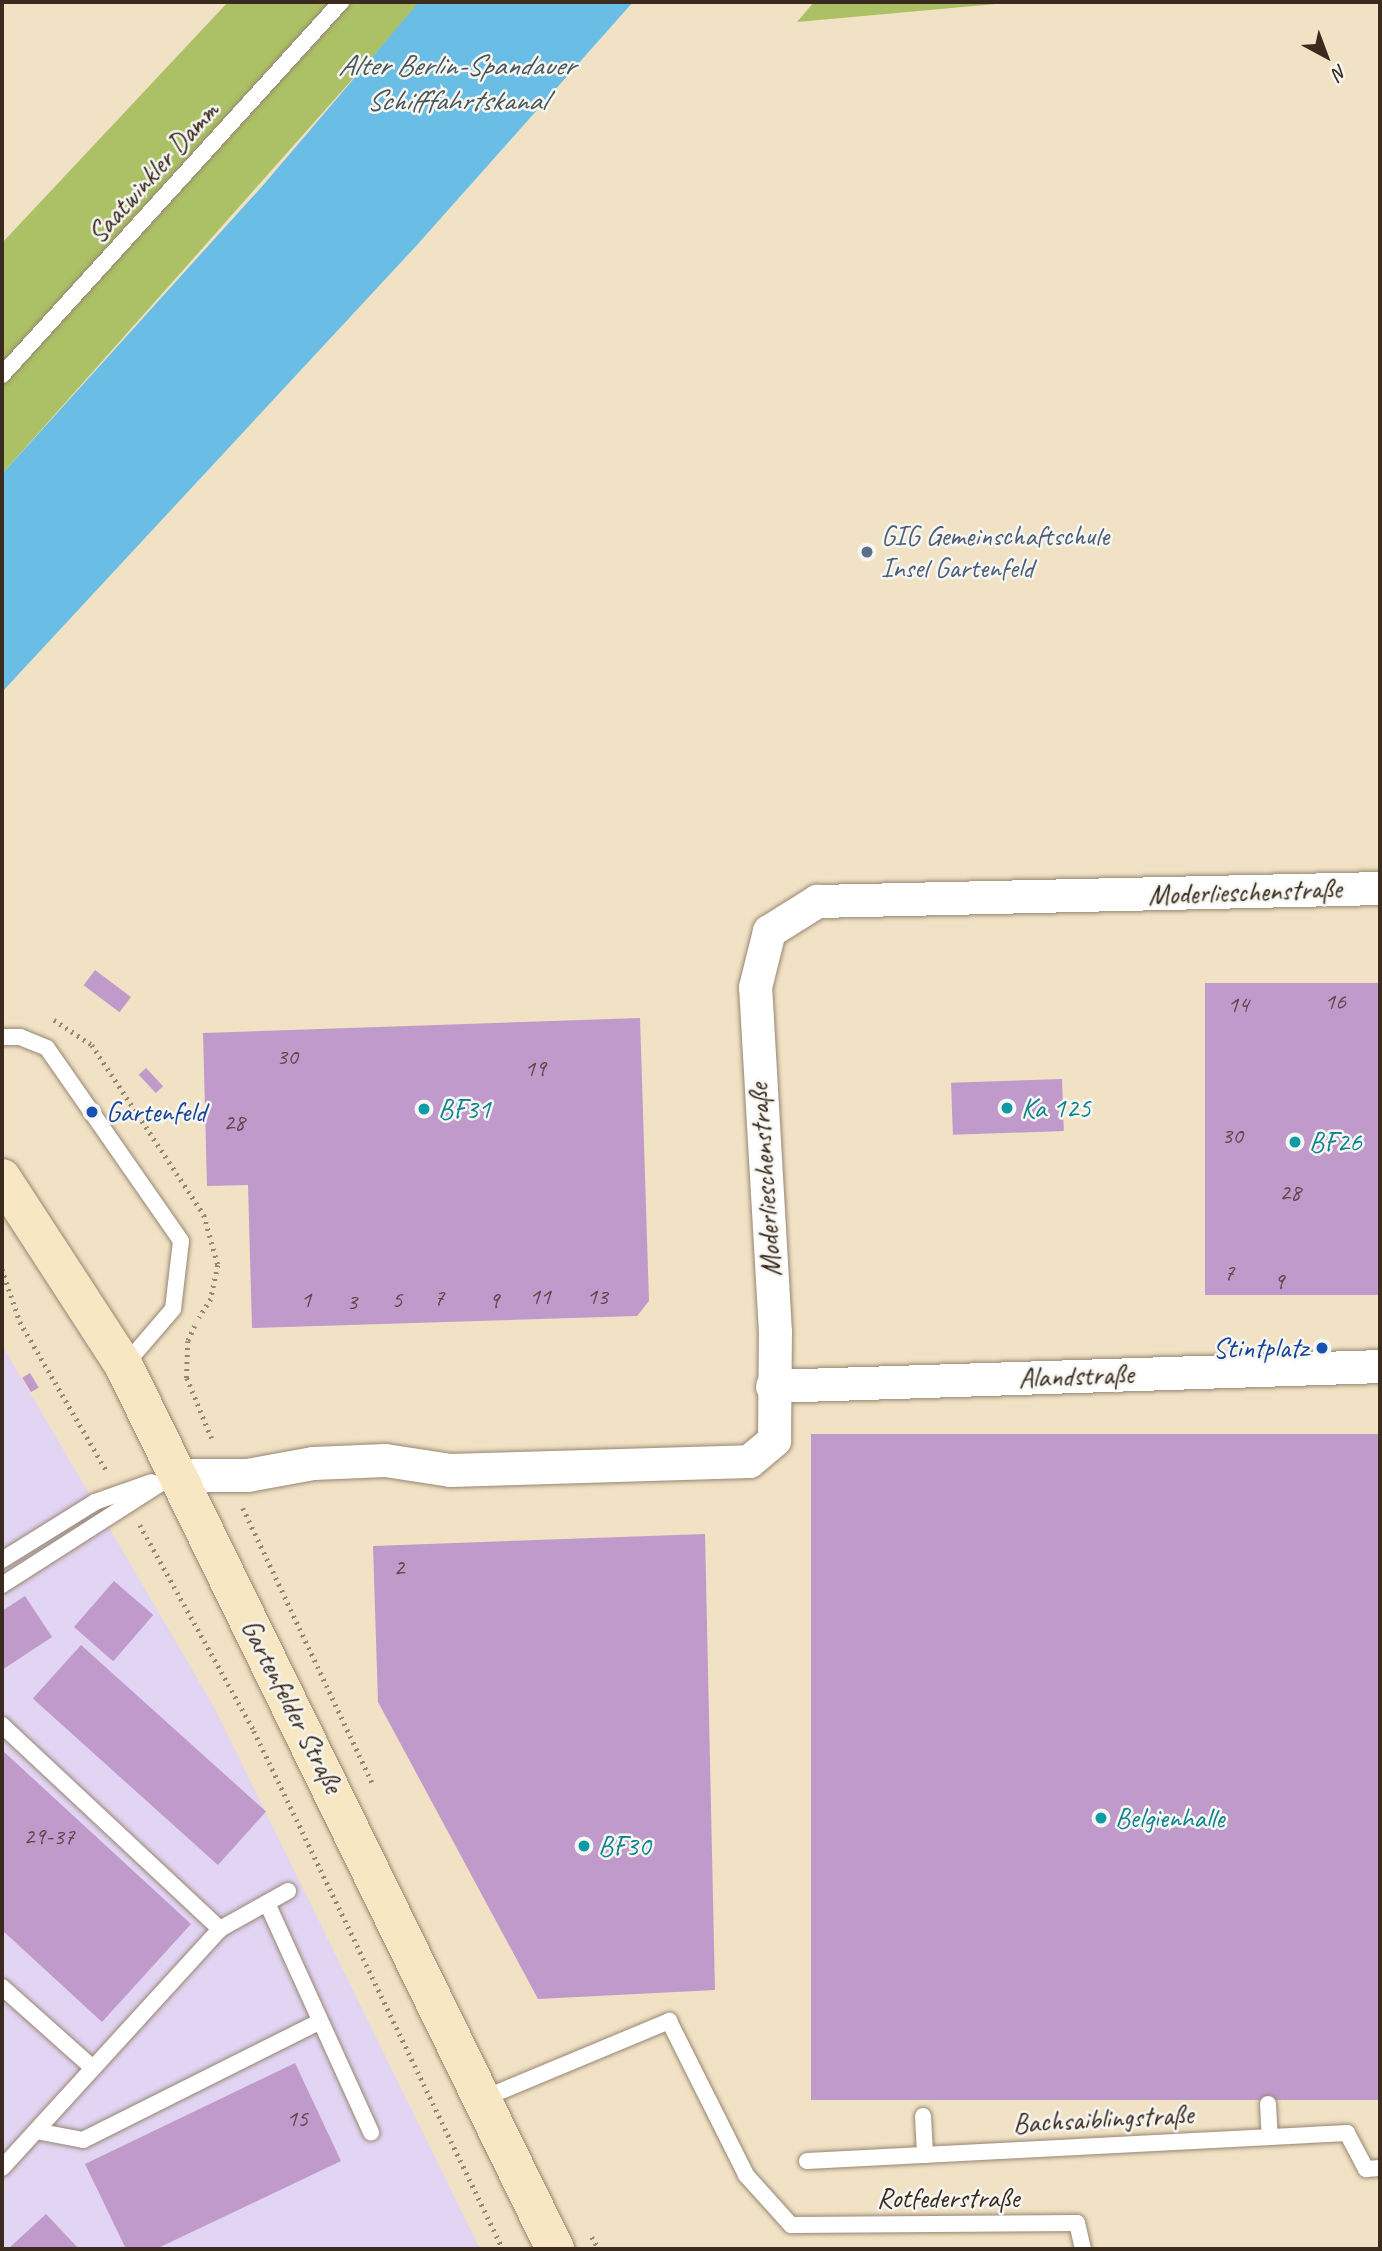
<!DOCTYPE html>
<meta charset="utf-8">
<style>
body{margin:0}
#map{position:relative;width:1382px;height:2251px;overflow:hidden;background:#f1e2c5;font-family:Caveat,sans-serif}
div>[style]{position:absolute}
[style*='--x']{left:calc(var(--x)*1px);top:calc(var(--y)*1px);width:calc(var(--w)*1px);rotate:calc(var(--a)*1deg)}
.built>*{inset:0;background:#e2d4f3}
.green>*{inset:0;background:#acc165}
.water>*{inset:0;background:#6abee6}
.building>*{inset:0;background:#c09acb;transform-origin:0 0}
.path>*{height:4.5px;margin-top:-2.25px;transform-origin:0;background:repeating-linear-gradient(90deg,#968672 0 2px,transparent 0 7px)}
.roads{filter:drop-shadow(0 0 2px #968672) drop-shadow(0 0 2px #968672)}
.lane>*{height:16px;margin:-8px;padding:0 8px;transform-origin:8px;border-radius:8px;background:#fff}
.street>*{height:33px;margin:-16.5px;padding:0 16.5px;transform-origin:16.5px;border-radius:16.5px;background:#fff}
.secondary>*{height:38px;margin:-19px;padding:0 19px;transform-origin:19px;border-radius:19px;background:#f7e8c3}
.dots>*{width:19px;height:19px;translate:-50% -50%;box-sizing:border-box;border:4px solid #f6f6f2;border-radius:50%}
span{translate:-50% -50%;white-space:nowrap;text-align:center;line-height:1.15;-webkit-text-stroke:5px #f6f6f2;paint-order:stroke}
.number-label{font-size:24px;color:#5c4649}
.number-label span{-webkit-text-stroke-width:0}
.street-label{font-size:28px;color:#3b2a1e}
.service-label{font-size:28px;color:#4e5e75}
.left{translate:0 -50%;text-align:left}
.culture-label{font-size:28px;color:#0d838f}
.transit-label{font-size:28px;color:#164399}
.right{translate:-100% -50%;text-align:right}
.water-label{font-size:30px;color:#49565a;font-style:italic}
.frame{position:absolute;inset:0;border:4px solid #3b2a1e;pointer-events:none}
.north{position:absolute;left:1291px;top:21px;width:70px;height:70px;-webkit-text-stroke:5px #f6f6f2;paint-order:stroke;rotate:139deg;font-size:19px;font-weight:700;line-height:28px;text-align:center;color:#3b2a1e}
.north::after{content:'';display:block;margin:auto;width:24px;height:32px;background:#3b2a1e;clip-path:polygon(50% 0,100% 100%,50% 72%,0 100%)}
</style>
<div id="map">
<div class="built">
<div style="clip-path:polygon(2px 1345px,213px 1705px,480px 2249px,2px 2249px)"></div>
</div>
<div class="green">
<div style="clip-path:polygon(228px 2px,421px 2px,2px 474px,2px 243px)"></div>
<div style="clip-path:polygon(814px 2px,1018px 2px,797px 22px)"></div>
</div>
<div class="water">
<div style="clip-path:polygon(419px 2px,633px 2px,417px 245px,2px 692px,2px 474px,265px 183px)"></div>
</div>
<div class="building">
<div style="left:95px;top:970px;width:45px;height:19px;rotate:37deg"></div>
<div style="left:1380px;top:983px;width:312px;height:175px;rotate:90deg"></div>
<div style="clip-path:polygon(640px 1018px,649px 1301px,637px 1316px,252px 1328px,248px 1185px,207px 1186px,203px 1033px)"></div>
<div style="left:146px;top:1068px;width:25px;height:10px;rotate:47deg"></div>
<div style="left:1062px;top:1079px;width:52px;height:111px;rotate:88deg"></div>
<div style="left:30px;top:1373px;width:17px;height:9px;rotate:59deg"></div>
<div style="left:1380px;top:1434px;width:666px;height:569px;rotate:90deg"></div>
<div style="clip-path:polygon(705px 1534px,715px 1990px,538px 1999px,378px 1702px,373px 1546px)"></div>
<div style="left:114px;top:1581px;width:52px;height:61px;rotate:41deg"></div>
<div style="clip-path:polygon(25px 1596px,52px 1637px,2px 1670px,2px 1611px)"></div>
<div style="left:81px;top:1645px;width:249px;height:72px;rotate:42deg"></div>
<div style="clip-path:polygon(2px 1750px,191px 1924px,102px 2022px,2px 1930px)"></div>
<div style="clip-path:polygon(295px 2063px,341px 2161px,156px 2249px,126px 2249px,85px 2164px)"></div>
<div style="clip-path:polygon(46px 2214px,79px 2249px,8px 2249px)"></div>
</div>
<div class="path">
<div style="--x:54;--y:1020;--w:45;--a:33.3"></div>
<div style="--x:92;--y:1045;--w:204;--a:56.6"></div>
<div style="--x:204;--y:1215;--w:52;--a:74.4"></div>
<div style="--x:218;--y:1265;--w:35;--a:102"></div>
<div style="--x:211;--y:1299;--w:22;--a:122"></div>
<div style="--x:2;--y:1269;--w:56;--a:71.2"></div>
<div style="--x:20;--y:1322;--w:171;--a:59.8"></div>
<div style="--x:195;--y:1326;--w:17;--a:115"></div>
<div style="--x:188;--y:1341;--w:37;--a:92"></div>
<div style="--x:187;--y:1378;--w:66;--a:67.7"></div>
<div style="--x:243;--y:1508;--w:303;--a:64.8"></div>
<div style="--x:140;--y:1525;--w:235;--a:61"></div>
<div style="--x:254;--y:1731;--w:575;--a:64.33"></div>
<div style="--x:592;--y:2237;--w:14;--a:60"></div>
</div>
<div class="roads">
<div class="lane">
<div style="--x:2;--y:375;--w:504;--a:-47.73"></div>
<div style="--x:2;--y:1037;--w:18;--a:0"></div>
<div style="--x:20;--y:1037;--w:29;--a:22"></div>
<div style="--x:47;--y:1048;--w:235;--a:55.2"></div>
<div style="--x:181;--y:1241;--w:68;--a:96.7"></div>
<div style="--x:173;--y:1309;--w:75;--a:130.7"></div>
<div style="--x:2;--y:1560;--w:110;--a:-31.9"></div>
<div style="--x:95;--y:1502;--w:60;--a:-19.3"></div>
<div style="--x:2;--y:1585;--w:204;--a:-32.6"></div>
<div style="--x:2;--y:1725;--w:299;--a:43.1"></div>
<div style="--x:267;--y:1903;--w:252;--a:65.6"></div>
<div style="--x:2;--y:1987;--w:122;--a:41.7"></div>
<div style="--x:482;--y:2099;--w:203;--a:-22.6"></div>
<div style="--x:669;--y:2021;--w:172;--a:63.4"></div>
<div style="--x:746;--y:2175;--w:67;--a:48"></div>
<div style="--x:791;--y:2225;--w:286;--a:-0.4"></div>
<div style="--x:1077;--y:2223;--w:27;--a:77"></div>
<div style="--x:1268;--y:2104;--w:33;--a:87"></div>
<div style="--x:923;--y:2116;--w:39;--a:87"></div>
<div style="--x:36;--y:2131;--w:48;--a:10.8"></div>
<div style="--x:83;--y:2140;--w:264;--a:-26.6"></div>
<div style="--x:807;--y:2161;--w:541;--a:-2.97"></div>
<div style="--x:1347;--y:2133;--w:41;--a:62.2"></div>
<div style="--x:1366;--y:2169;--w:14;--a:-4"></div>
<div style="--x:2;--y:2168;--w:323;--a:-47.6"></div>
<div style="--x:220;--y:1929;--w:78;--a:-29.2"></div>
</div>
<div class="street">
<div style="--x:772;--y:1386;--w:608;--a:-1.88"></div>
<div style="--x:174;--y:1475;--w:73;--a:0"></div>
<div style="--x:247;--y:1475;--w:67;--a:-10.3"></div>
<div style="--x:313;--y:1463;--w:72;--a:-2.4"></div>
<div style="--x:385;--y:1460;--w:66;--a:8.7"></div>
<div style="--x:450;--y:1470;--w:299;--a:-1.7"></div>
<div style="--x:749;--y:1461;--w:33;--a:-40"></div>
<div style="--x:774;--y:1440;--w:108;--a:-89.5"></div>
<div style="--x:775;--y:1332;--w:346;--a:-93.3"></div>
<div style="--x:755;--y:987;--w:58;--a:-76"></div>
<div style="--x:769;--y:931;--w:57;--a:-32"></div>
<div style="--x:817;--y:901;--w:563;--a:-1.32"></div>
</div>
<div class="secondary">
<div style="--x:2;--y:1178;--w:224;--a:57"></div>
<div style="--x:124;--y:1366;--w:983;--a:63.98"></div>
</div>
</div>
<div class="dots">
<div style="left:867px;top:552px;background:#5c6f8a"></div>
<div style="left:1007px;top:1108px;background:#0f9aa8"></div>
<div style="left:424px;top:1109px;background:#0f9aa8"></div>
<div style="left:92px;top:1112px;background:#1a4fb4"></div>
<div style="left:1295px;top:1142px;background:#0f9aa8"></div>
<div style="left:1322px;top:1348px;background:#1a4fb4"></div>
<div style="left:1101px;top:1818px;background:#0f9aa8"></div>
<div style="left:584px;top:1846px;background:#0f9aa8"></div>
</div>
<div class="number-label">
<span style="left:1335px;top:1002px">16</span>
<span style="left:1238px;top:1005px">14</span>
<span style="left:287px;top:1057px">30</span>
<span style="left:535px;top:1069px">19</span>
<span style="left:234px;top:1123px">28</span>
<span style="left:1232px;top:1136px">30</span>
<span style="left:1290px;top:1193px">28</span>
<span style="left:1229px;top:1273px">7</span>
<span style="left:1279px;top:1282px">9</span>
<span style="left:540px;top:1297px">11</span>
<span style="left:597px;top:1297px">13</span>
<span style="left:439px;top:1298px">7</span>
<span style="left:306px;top:1300px">1</span>
<span style="left:397px;top:1300px">5</span>
<span style="left:494px;top:1301px">9</span>
<span style="left:352px;top:1302px">3</span>
<span style="left:399px;top:1568px">2</span>
<span style="left:49px;top:1837px">29-37</span>
<span style="left:297px;top:2119px">15</span>
</div>
<div class="street-label">
<span style="left:153px;top:172px;rotate:-48deg">Saatwinkler Damm</span>
<span style="left:1245px;top:892px;rotate:-2deg">Moderlieschenstraße</span>
<span style="left:765px;top:1180px;rotate:-94deg">Moderlieschenstraße</span>
<span style="left:1076px;top:1376px;rotate:-2deg">Alandstraße</span>
<span style="left:292px;top:1706px;rotate:63deg">Gartenfelder Straße</span>
<span style="left:1103px;top:2119px;rotate:-3deg">Bachsaiblingstraße</span>
<span style="left:948px;top:2198px">Rotfederstraße</span>
</div>
<div class="service-label">
<span class="left" style="left:881px;top:552px">GIG Gemeinschaftschule<br>Insel Gartenfeld</span>
</div>
<div class="culture-label">
<span class="left" style="left:1021px;top:1108px">Ka 125</span>
<span class="left" style="left:438px;top:1109px">BF31</span>
<span class="left" style="left:1309px;top:1142px">BF26</span>
<span class="left" style="left:1115px;top:1818px">Belgienhalle</span>
<span class="left" style="left:598px;top:1846px">BF30</span>
</div>
<div class="transit-label">
<span class="left" style="left:106px;top:1112px">Gartenfeld</span>
<span class="right" style="left:1308px;top:1348px">Stintplatz</span>
</div>
<div class="water-label">
<span style="left:456px;top:82px">Alter Berlin-Spandauer<br>Schifffahrtskanal</span>
</div>
<div class="frame"></div>
<div class="north">N</div>
</div>
